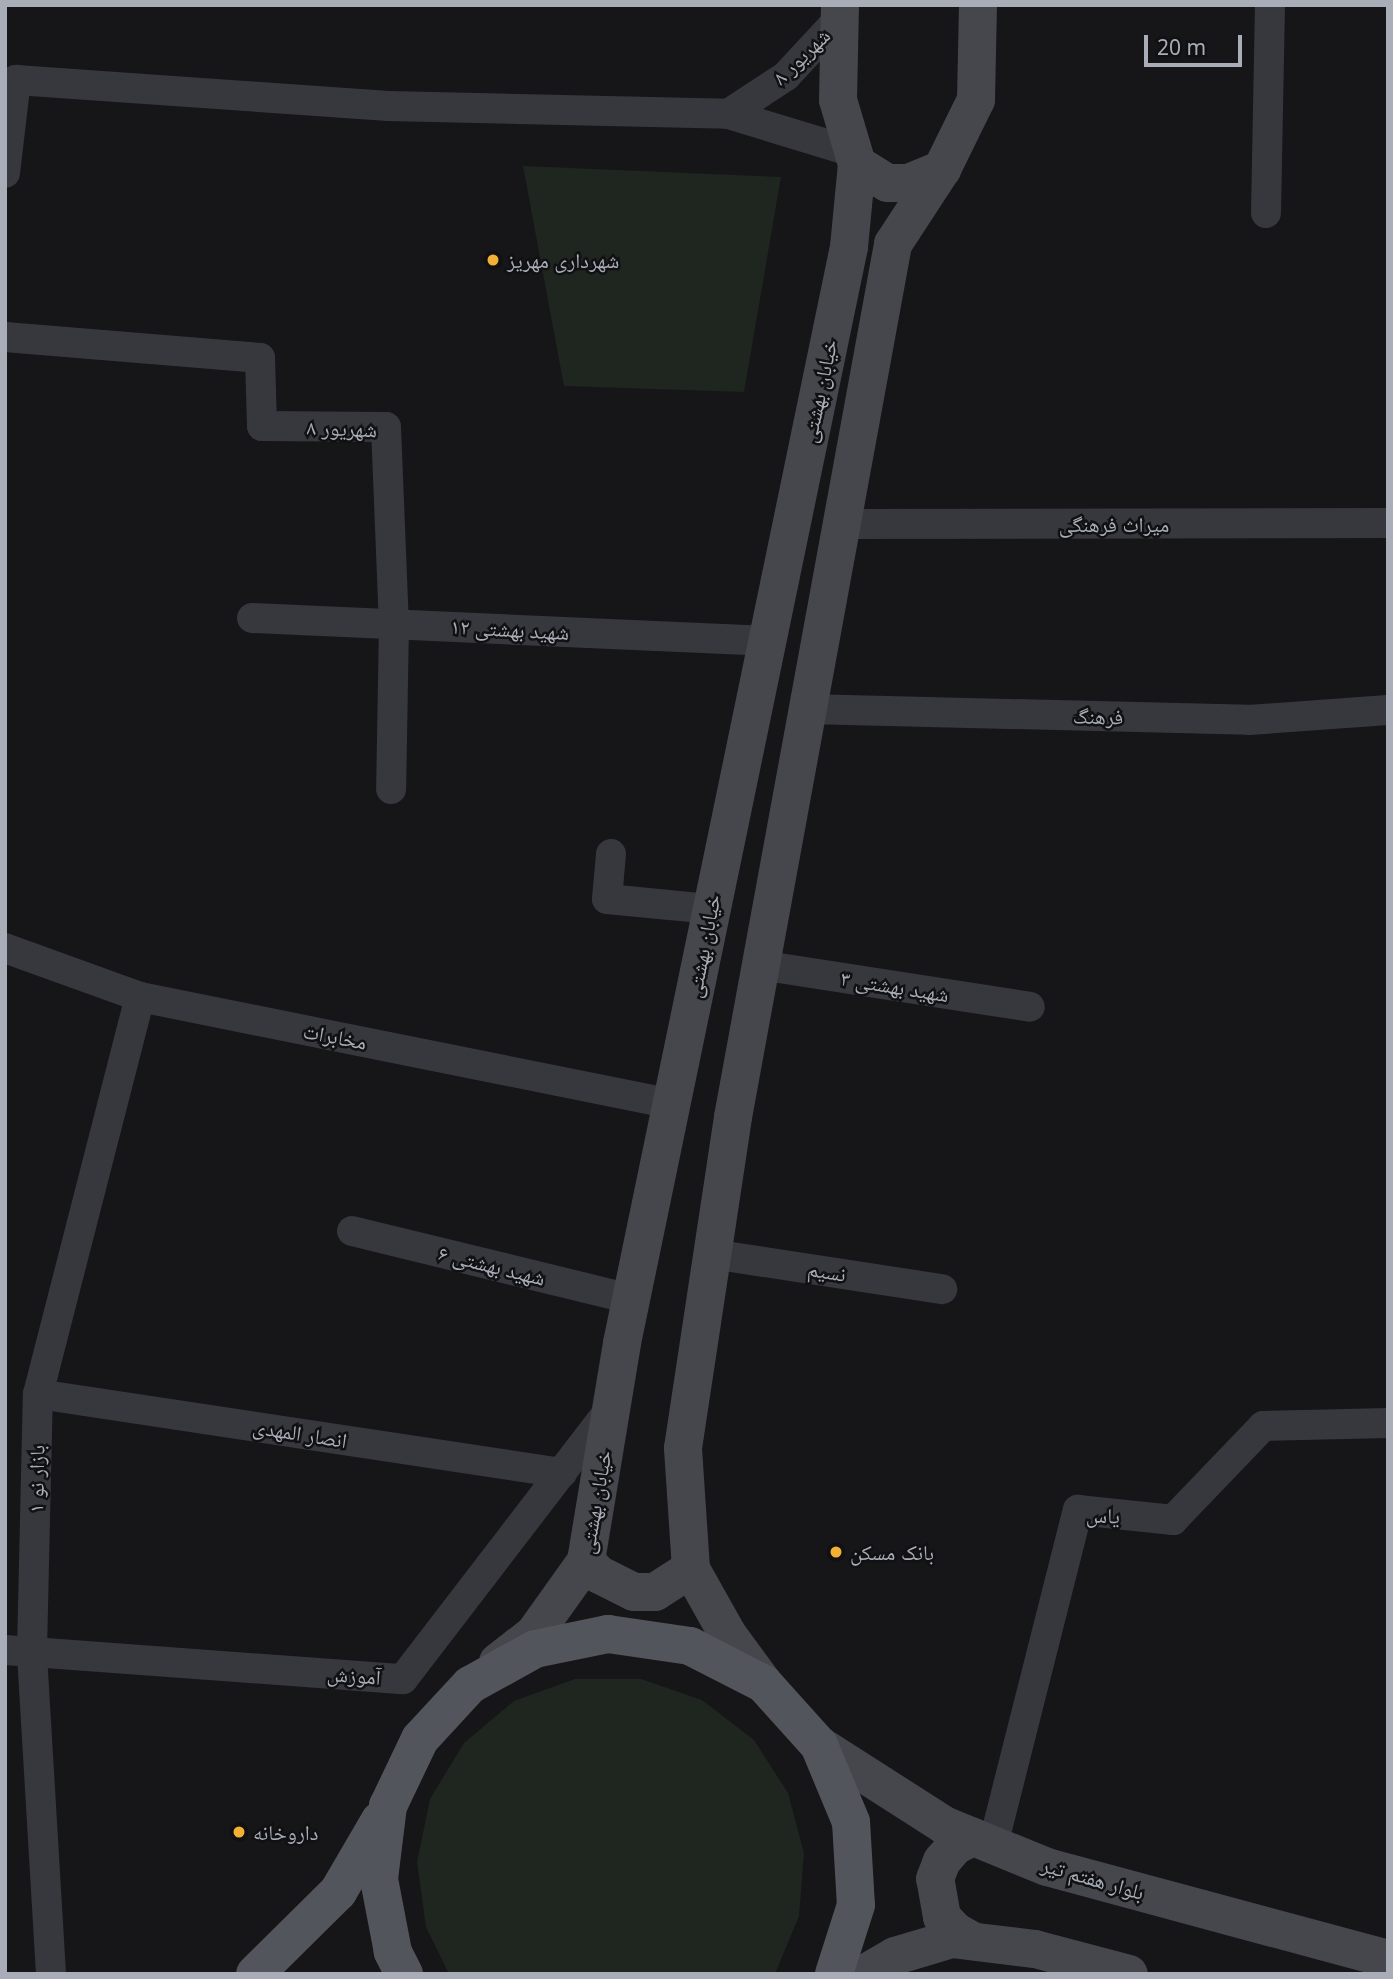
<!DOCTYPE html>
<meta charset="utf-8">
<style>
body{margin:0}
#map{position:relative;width:1393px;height:1979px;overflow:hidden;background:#161618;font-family:"Noto Sans","Noto Naskh Arabic",sans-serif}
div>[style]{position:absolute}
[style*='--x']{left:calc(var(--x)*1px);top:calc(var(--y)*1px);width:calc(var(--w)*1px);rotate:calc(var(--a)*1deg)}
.green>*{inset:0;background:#1e261f}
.minor>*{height:30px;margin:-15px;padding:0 15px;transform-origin:15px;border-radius:15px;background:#37383d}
.secondary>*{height:38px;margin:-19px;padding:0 19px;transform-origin:19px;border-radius:19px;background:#45474d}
.primary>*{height:38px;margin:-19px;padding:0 19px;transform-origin:19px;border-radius:19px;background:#53555c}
.dots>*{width:19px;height:19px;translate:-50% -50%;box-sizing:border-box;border:4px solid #111113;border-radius:50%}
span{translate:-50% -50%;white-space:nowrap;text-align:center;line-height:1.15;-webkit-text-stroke:5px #111113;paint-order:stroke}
.street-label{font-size:21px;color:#a8adb8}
.poi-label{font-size:21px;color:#a8adb8}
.left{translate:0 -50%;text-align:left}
.frame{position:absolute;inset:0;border:7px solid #a8adb8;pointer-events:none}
.scale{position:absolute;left:1144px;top:35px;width:98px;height:32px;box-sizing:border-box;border:4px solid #a8adb8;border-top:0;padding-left:9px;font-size:21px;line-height:24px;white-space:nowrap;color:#a8adb8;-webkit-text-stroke:5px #111113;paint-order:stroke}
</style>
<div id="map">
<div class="green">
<div style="clip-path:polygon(523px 166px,781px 177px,744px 392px,564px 386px)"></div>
<div style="clip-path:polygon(575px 1679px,641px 1679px,702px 1700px,754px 1740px,788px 1793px,804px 1853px,799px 1916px,775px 1974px,449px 1974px,426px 1927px,417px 1862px,430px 1799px,464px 1743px,514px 1701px)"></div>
</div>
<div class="minor">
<div style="--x:728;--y:114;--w:69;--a:-33.2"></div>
<div style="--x:786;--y:76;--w:76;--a:-47.1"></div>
<div style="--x:5;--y:173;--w:94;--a:-83.3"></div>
<div style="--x:16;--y:80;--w:373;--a:4"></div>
<div style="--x:388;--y:106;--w:340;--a:1.3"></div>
<div style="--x:728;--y:114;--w:131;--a:16.9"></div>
<div style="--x:1266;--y:213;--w:208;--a:-88.9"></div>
<div style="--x:5;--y:337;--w:256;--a:4.7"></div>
<div style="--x:260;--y:358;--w:68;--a:88.3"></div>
<div style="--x:262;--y:426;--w:124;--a:0.5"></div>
<div style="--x:386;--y:427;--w:197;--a:87.7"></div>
<div style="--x:394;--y:624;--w:165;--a:91"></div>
<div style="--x:841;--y:524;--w:547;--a:-0.1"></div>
<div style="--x:252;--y:618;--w:517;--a:2.55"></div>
<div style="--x:807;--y:709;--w:442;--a:1.4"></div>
<div style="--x:1249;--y:720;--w:139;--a:-4.1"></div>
<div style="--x:611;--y:854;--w:45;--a:95.1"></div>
<div style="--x:607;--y:899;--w:103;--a:5.5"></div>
<div style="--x:5;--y:948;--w:144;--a:19.9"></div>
<div style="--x:140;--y:997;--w:543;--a:11.37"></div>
<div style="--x:760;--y:965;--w:273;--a:8.8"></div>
<div style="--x:352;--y:1231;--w:287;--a:13.7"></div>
<div style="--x:712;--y:1254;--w:233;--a:8.7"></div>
<div style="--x:38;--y:1394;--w:530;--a:8.57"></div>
<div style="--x:5;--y:1650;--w:399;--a:4.2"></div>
<div style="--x:403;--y:1679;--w:342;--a:-52.5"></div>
<div style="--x:993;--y:1845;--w:346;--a:-75.8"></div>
<div style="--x:1078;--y:1510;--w:96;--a:6"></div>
<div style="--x:1173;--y:1520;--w:130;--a:-46.2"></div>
<div style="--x:1263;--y:1426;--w:125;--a:-1.4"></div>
<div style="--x:51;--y:1974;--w:323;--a:-93.4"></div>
<div style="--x:32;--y:1652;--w:258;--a:-88.7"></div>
<div style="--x:38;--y:1394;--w:410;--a:-75.6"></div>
</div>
<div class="secondary">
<div style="--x:840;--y:5;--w:95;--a:91.2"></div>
<div style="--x:838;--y:100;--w:67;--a:73.5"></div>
<div style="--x:857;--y:164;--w:36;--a:32"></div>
<div style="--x:888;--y:183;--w:20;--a:0"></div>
<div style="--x:908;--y:183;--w:37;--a:-22"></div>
<div style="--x:942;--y:169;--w:77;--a:-63.8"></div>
<div style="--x:976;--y:100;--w:95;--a:-88.8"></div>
<div style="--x:586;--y:1561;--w:18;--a:47"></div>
<div style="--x:598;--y:1574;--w:40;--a:26.6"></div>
<div style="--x:634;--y:1592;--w:21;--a:0"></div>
<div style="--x:655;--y:1592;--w:43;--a:-32.6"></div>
<div style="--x:498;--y:1662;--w:46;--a:-37.9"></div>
<div style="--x:534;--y:1634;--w:90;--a:-54.5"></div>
<div style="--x:586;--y:1561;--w:221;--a:-80.6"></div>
<div style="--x:622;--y:1343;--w:1119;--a:-78.3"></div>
<div style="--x:849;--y:247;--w:83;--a:-84.5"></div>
<div style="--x:764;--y:1684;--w:61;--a:-126.3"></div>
<div style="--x:728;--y:1635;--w:76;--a:-119.3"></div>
<div style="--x:691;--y:1569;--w:121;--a:-93.8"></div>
<div style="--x:683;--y:1448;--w:335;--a:-81.4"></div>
<div style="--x:733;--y:1117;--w:888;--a:-79.61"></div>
<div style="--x:893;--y:244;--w:90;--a:-56.8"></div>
<div style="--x:819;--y:1745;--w:148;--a:32.6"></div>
<div style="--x:944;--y:1825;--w:111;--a:22.2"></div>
<div style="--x:1047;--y:1867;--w:353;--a:15.1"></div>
<div style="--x:973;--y:1941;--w:21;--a:-151"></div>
<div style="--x:955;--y:1931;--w:19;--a:-133"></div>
<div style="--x:942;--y:1917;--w:39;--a:-100"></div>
<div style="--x:935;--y:1879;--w:19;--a:-69"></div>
<div style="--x:942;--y:1861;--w:20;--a:-49"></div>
<div style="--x:955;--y:1846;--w:20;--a:-27"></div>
<div style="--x:864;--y:1974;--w:36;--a:-30"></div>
<div style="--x:895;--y:1956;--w:59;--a:-16.6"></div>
<div style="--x:952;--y:1939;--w:84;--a:6.9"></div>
<div style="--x:1035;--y:1949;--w:97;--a:14.9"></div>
</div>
<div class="primary">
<div style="--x:255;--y:1974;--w:117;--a:-44.7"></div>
<div style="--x:338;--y:1892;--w:83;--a:-59.7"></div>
<div style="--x:404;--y:1974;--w:25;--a:-117"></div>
<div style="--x:393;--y:1952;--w:74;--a:-100.9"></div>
<div style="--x:379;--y:1879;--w:74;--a:-83"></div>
<div style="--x:388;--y:1806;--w:74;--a:-64.5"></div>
<div style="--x:420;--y:1739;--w:74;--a:-47.2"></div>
<div style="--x:470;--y:1685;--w:74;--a:-29"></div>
<div style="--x:535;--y:1649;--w:75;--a:-11.6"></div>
<div style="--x:608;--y:1634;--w:83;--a:8.3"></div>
<div style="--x:690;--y:1646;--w:83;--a:27.2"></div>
<div style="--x:764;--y:1684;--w:82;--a:48"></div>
<div style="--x:819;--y:1745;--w:83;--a:67.4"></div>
<div style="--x:851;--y:1822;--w:83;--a:86.6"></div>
<div style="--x:856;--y:1905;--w:72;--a:107.7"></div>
</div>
<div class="dots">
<div style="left:493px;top:260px;background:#f2b134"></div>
<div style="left:836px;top:1552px;background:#f2b134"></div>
<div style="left:239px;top:1832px;background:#f2b134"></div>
</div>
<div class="street-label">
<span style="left:801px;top:56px;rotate:-44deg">۸ شهریور</span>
<span style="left:819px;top:391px;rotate:-78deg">خیابان بهشتی</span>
<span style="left:342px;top:428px;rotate:2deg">۸ شهریور</span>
<span style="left:1114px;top:524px">میراث فرهنگی</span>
<span style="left:510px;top:629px;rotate:3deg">شهید بهشتی ۱۲</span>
<span style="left:1098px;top:716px;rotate:1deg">فرهنگ</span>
<span style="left:703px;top:946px;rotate:-79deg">خیابان بهشتی</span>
<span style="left:895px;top:986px;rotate:9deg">شهید بهشتی ۳</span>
<span style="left:335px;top:1036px;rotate:11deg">مخابرات</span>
<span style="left:492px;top:1265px;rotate:14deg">شهید بهشتی ۶</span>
<span style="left:827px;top:1271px;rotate:9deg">نسیم</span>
<span style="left:300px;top:1433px;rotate:9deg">انصار المهدی</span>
<span style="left:36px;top:1479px;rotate:-89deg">بازار نو ۱</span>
<span style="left:595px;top:1502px;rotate:-80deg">خیابان بهشتی</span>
<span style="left:1103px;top:1515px;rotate:2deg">یاس</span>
<span style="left:354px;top:1675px;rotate:4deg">آموزش</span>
<span style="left:1093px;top:1878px;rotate:16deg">بلوار هفتم تیر</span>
</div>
<div class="poi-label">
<span class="left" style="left:507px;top:260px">شهرداری مهریز</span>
<span class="left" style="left:850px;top:1552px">بانک مسکن</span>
<span class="left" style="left:253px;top:1832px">داروخانه</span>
</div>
<div class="frame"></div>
<div class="scale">20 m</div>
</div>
